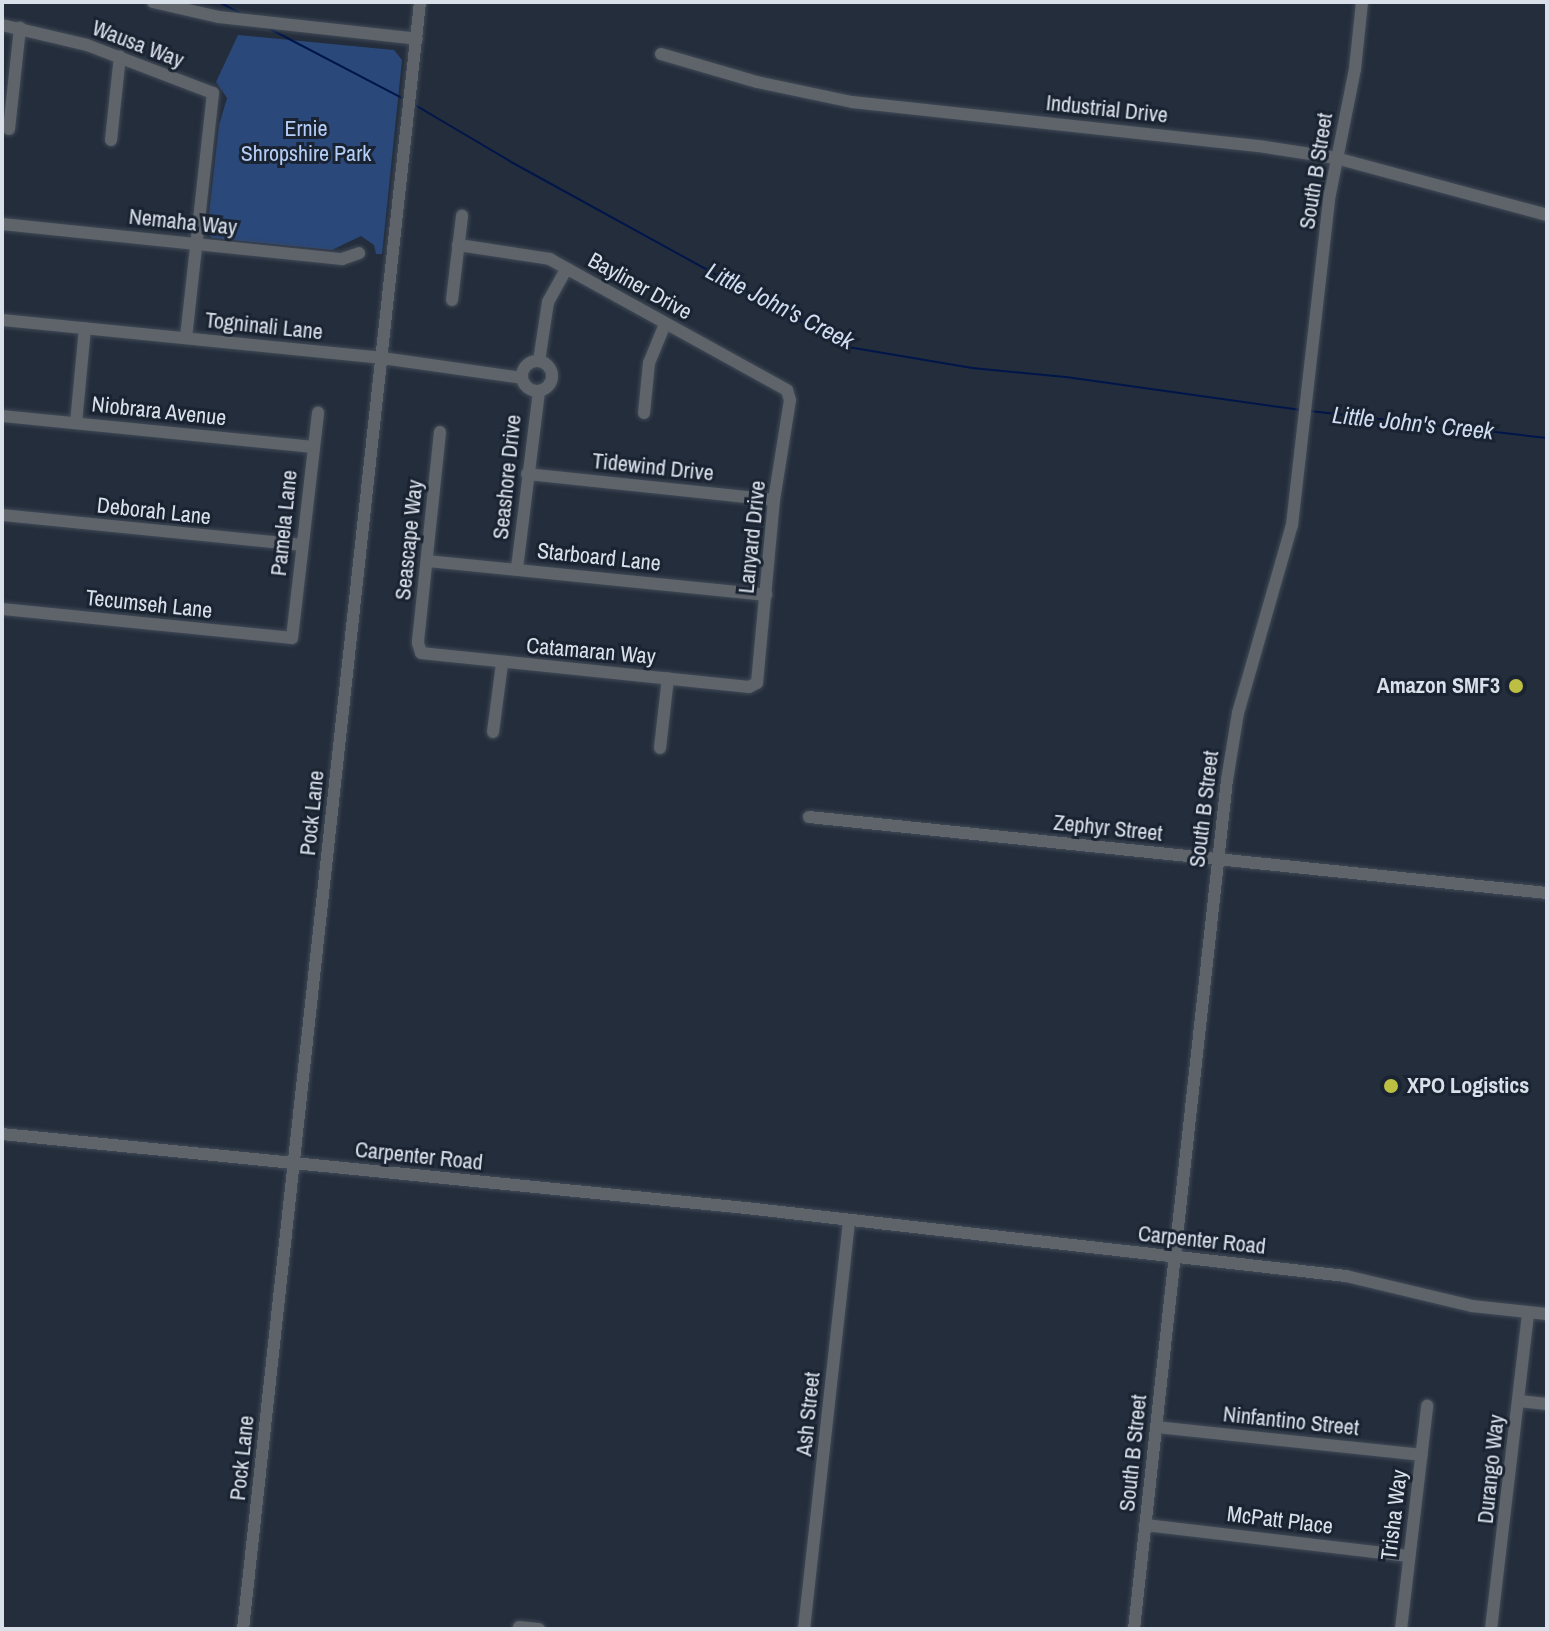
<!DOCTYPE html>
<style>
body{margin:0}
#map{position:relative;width:1549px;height:1631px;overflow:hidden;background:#242d3b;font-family:"Archivo Narrow",sans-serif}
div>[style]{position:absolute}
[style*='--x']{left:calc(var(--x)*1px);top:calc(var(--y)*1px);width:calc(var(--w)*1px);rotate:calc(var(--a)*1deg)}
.green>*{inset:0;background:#2a487a}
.stream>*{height:2px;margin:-1px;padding:0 1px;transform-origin:1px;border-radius:1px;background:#00164a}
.roads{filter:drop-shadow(0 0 2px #414a57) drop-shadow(0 0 2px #414a57)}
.minor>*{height:12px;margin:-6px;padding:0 6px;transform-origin:6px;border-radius:6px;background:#5f646b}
.minor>.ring{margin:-6px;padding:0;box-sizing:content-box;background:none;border:12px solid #5f646b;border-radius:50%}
.dots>*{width:22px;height:22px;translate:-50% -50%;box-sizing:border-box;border:4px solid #1a2331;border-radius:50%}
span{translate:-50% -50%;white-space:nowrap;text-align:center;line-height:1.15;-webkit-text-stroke:6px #1a2331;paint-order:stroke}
.street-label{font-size:22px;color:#dae0ea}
.park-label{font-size:22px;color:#b5cef7}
.poi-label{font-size:22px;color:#dae0ea;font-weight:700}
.right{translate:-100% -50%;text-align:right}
.left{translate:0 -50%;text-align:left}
.water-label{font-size:24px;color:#cfdcf1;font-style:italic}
.frame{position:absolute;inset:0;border:4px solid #dae0ea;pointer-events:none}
</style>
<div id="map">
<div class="green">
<div style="clip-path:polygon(238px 35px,394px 50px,402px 60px,382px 254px,376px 254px,374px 245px,361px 236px,332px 250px,212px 238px,207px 232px,219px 125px,227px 98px,216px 82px)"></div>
</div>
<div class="stream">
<div style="--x:219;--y:2;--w:27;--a:28"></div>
<div style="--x:270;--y:29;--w:153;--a:27.6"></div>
<div style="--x:415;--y:105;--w:114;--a:30.6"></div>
<div style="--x:513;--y:163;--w:382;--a:28.8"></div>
<div style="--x:848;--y:347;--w:126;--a:9.6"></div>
<div style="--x:972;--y:368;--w:94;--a:5.5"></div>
<div style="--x:1066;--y:377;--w:236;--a:8"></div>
<div style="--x:1310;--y:411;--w:239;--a:6.5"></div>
</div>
<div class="roads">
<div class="minor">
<div style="--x:153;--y:2;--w:68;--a:12.8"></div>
<div style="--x:219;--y:17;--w:199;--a:6.3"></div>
<div style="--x:2;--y:25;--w:87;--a:13.2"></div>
<div style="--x:87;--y:45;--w:135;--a:20.9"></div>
<div style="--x:213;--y:93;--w:246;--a:96.3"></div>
<div style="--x:661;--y:54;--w:100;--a:16.3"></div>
<div style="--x:757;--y:82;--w:97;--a:11.9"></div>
<div style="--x:852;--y:102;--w:415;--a:6.2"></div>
<div style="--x:1265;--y:147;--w:72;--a:8.8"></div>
<div style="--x:1336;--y:158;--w:219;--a:15.1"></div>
<div style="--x:9;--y:129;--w:102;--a:-83.8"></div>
<div style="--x:111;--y:140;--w:84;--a:-83.9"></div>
<div style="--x:2;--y:224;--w:342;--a:5.9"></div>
<div style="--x:342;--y:259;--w:18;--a:-19"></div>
<div style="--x:452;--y:300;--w:85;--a:-83.2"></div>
<div style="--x:2;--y:320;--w:382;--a:5.7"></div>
<div style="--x:382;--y:358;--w:141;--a:8.1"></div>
<div style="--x:539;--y:361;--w:60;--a:-81.3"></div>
<div style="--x:548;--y:302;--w:38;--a:-61"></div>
<div class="ring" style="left:522px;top:361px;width:18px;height:18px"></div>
<div style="--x:644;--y:413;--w:50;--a:-84.3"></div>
<div style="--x:649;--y:363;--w:42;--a:-67.7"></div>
<div style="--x:2;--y:416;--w:312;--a:5.7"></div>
<div style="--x:76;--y:423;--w:95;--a:-84.6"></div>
<div style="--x:440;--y:432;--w:212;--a:96"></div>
<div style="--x:418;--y:643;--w:10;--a:73"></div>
<div style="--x:421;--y:653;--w:330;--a:5.9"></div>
<div style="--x:749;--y:687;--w:9;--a:-27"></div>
<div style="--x:757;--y:683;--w:184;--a:-84.7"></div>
<div style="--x:774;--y:500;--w:101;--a:-80.9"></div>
<div style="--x:790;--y:400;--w:10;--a:-107"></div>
<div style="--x:787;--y:390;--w:271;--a:-151.1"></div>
<div style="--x:550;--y:259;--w:93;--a:-171.3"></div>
<div style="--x:527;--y:474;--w:248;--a:6"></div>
<div style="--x:2;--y:515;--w:301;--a:5.7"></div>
<div style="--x:427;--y:561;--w:341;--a:5.7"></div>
<div style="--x:517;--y:568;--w:178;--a:-82.9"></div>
<div style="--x:2;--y:609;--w:291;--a:5.7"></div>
<div style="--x:292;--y:638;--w:227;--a:-83.4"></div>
<div style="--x:493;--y:732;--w:69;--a:-82.5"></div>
<div style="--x:660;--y:748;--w:70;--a:-83.5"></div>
<div style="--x:809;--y:817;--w:742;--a:5.88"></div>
<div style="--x:2;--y:1134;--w:748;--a:5.68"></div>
<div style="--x:746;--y:1208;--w:604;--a:6.47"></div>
<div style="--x:1346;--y:1276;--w:130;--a:13.4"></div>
<div style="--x:1472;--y:1306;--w:75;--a:6.1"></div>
<div style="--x:1519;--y:1401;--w:28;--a:6"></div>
<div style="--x:1156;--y:1427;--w:267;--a:6"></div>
<div style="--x:1145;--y:1525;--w:266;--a:6.7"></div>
<div style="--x:519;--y:1627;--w:20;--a:6"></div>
<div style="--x:243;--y:1629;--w:1637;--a:-83.79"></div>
<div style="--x:804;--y:1629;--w:411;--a:-83.7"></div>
<div style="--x:1134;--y:1629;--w:854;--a:-83.75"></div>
<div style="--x:1227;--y:780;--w:68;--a:-80.7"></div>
<div style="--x:1238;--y:713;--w:196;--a:-74"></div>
<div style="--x:1292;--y:525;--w:333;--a:-83.5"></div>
<div style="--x:1330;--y:194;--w:127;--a:-78.7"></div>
<div style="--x:1355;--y:69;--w:67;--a:-84"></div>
<div style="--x:1401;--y:1629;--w:225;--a:-83.3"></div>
<div style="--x:1491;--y:1629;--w:319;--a:-83.3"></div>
</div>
</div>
<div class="dots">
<div style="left:1516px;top:686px;background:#bdbf43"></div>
<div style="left:1391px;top:1086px;background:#bdbf43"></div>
</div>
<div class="street-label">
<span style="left:138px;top:44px;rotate:21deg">Wausa Way</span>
<span style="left:1107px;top:109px;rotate:6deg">Industrial Drive</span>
<span style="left:1316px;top:171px;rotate:-81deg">South B Street</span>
<span style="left:183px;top:222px;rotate:6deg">Nemaha Way</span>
<span style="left:640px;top:286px;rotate:29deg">Bayliner Drive</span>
<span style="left:264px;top:326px;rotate:6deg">Togninali Lane</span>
<span style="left:159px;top:411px;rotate:6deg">Niobrara Avenue</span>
<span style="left:653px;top:467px;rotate:6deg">Tidewind Drive</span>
<span style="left:507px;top:477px;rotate:-84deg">Seashore Drive</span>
<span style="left:154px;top:511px;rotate:6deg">Deborah Lane</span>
<span style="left:284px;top:523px;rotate:-84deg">Pamela Lane</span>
<span style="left:752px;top:537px;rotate:-84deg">Lanyard Drive</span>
<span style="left:409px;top:540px;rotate:-84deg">Seascape Way</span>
<span style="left:599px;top:557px;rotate:6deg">Starboard Lane</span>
<span style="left:149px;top:604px;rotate:6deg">Tecumseh Lane</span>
<span style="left:591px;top:651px;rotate:5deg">Catamaran Way</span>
<span style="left:1204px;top:809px;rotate:-83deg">South B Street</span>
<span style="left:312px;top:813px;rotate:-84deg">Pock Lane</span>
<span style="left:1108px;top:828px;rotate:6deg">Zephyr Street</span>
<span style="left:419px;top:1156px;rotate:6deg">Carpenter Road</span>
<span style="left:1202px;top:1240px;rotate:6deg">Carpenter Road</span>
<span style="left:808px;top:1414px;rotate:-84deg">Ash Street</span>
<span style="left:1291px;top:1421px;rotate:6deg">Ninfantino Street</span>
<span style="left:1133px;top:1453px;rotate:-84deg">South B Street</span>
<span style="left:242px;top:1458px;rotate:-84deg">Pock Lane</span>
<span style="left:1491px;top:1469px;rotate:-84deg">Durango Way</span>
<span style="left:1394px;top:1515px;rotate:-83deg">Trisha Way</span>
<span style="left:1280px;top:1520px;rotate:7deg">McPatt Place</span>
</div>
<div class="park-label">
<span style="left:306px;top:141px">Ernie<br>Shropshire Park</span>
</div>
<div class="poi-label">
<span class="right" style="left:1500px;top:686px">Amazon SMF3</span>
<span class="left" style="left:1407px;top:1086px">XPO Logistics</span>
</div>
<div class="water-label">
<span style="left:780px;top:306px;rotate:27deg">Little John's Creek</span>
<span style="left:1413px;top:423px;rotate:6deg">Little John's Creek</span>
</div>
<div class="frame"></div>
</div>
